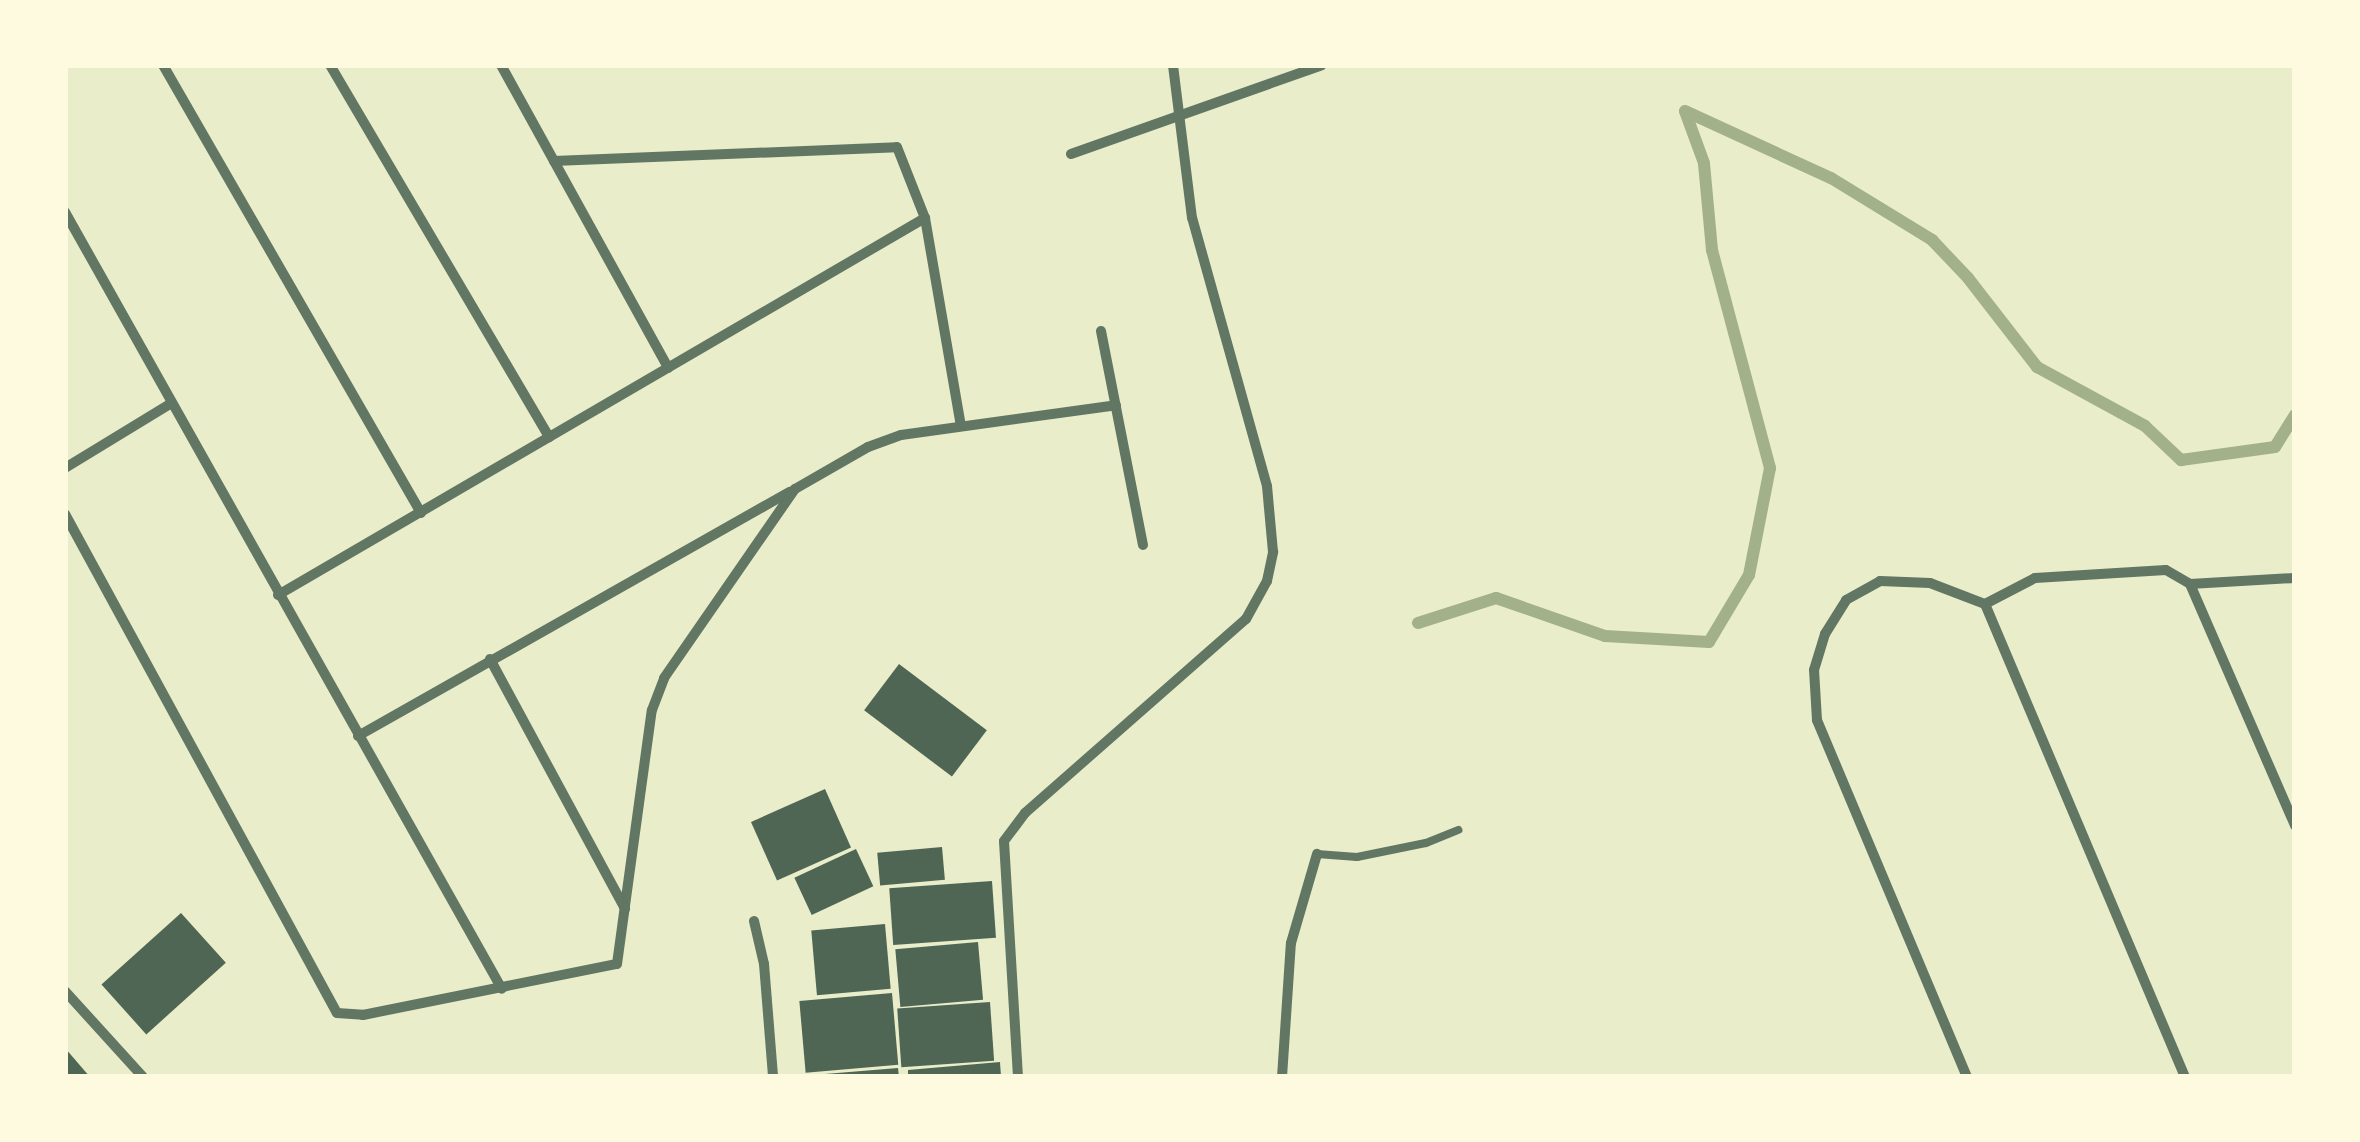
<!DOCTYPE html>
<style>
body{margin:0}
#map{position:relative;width:2360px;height:1142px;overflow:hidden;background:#e9edc9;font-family:Commissioner,sans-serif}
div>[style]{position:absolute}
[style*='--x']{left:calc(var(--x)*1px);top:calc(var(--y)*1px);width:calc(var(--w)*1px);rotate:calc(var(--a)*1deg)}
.stream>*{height:12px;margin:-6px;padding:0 6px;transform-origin:6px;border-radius:6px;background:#a3b18a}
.building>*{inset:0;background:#4f6655;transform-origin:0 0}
.service>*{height:8px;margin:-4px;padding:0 4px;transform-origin:4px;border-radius:4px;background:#617663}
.minor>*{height:10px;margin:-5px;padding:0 5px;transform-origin:5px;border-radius:5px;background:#617663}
span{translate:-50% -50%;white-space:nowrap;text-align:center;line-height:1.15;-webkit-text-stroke:9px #fefae0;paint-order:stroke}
.frame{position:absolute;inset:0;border:68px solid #fefae0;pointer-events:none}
</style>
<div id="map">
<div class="stream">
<div style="--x:1418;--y:623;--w:82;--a:-17.8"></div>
<div style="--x:1496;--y:598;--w:115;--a:19.2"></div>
<div style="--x:1605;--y:636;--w:104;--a:3.3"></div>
<div style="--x:1709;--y:642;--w:78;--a:-59.2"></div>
<div style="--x:1749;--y:575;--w:109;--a:-78.9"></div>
<div style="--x:1770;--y:468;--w:226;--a:-104.9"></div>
<div style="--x:1712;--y:250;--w:87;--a:-95.3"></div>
<div style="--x:1704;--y:163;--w:55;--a:-110.1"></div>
<div style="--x:1685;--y:111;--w:161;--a:24.7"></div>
<div style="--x:1831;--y:178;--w:119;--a:31.5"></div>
<div style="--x:1932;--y:240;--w:52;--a:46.5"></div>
<div style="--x:1968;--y:278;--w:113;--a:52.2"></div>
<div style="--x:2037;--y:367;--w:123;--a:28.6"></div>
<div style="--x:2145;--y:426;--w:50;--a:43.4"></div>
<div style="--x:2181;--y:460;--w:95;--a:-7.9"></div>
<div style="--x:2275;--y:447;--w:38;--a:-58"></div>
</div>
<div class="building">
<div style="left:899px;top:664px;width:110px;height:58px;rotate:37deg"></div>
<div style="left:825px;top:789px;width:64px;height:81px;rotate:66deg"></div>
<div style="left:942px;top:847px;width:33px;height:65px;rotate:85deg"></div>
<div style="left:856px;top:849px;width:41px;height:68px;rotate:65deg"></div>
<div style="left:992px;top:881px;width:57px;height:103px;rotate:86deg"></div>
<div style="left:181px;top:913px;width:67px;height:107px;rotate:48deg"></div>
<div style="left:885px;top:924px;width:65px;height:74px;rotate:85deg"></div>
<div style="left:978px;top:942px;width:58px;height:83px;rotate:85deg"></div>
<div style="left:892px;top:993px;width:72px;height:93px;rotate:85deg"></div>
<div style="left:990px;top:1002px;width:59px;height:93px;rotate:86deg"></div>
<div style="clip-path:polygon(65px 1048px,90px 1077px,65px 1077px)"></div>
<div style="clip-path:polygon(1000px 1062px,1001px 1077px,908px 1077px,908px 1070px)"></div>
<div style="clip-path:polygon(898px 1068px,899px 1077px,825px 1077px,825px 1074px)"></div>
</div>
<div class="service">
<div style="--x:1317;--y:854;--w:40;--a:4.3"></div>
<div style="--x:1357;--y:857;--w:70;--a:-11.5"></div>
<div style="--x:1426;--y:843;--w:35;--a:-22"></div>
</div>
<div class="minor">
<div style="--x:163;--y:65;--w:517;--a:60.06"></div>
<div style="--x:330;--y:65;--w:432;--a:59.5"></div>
<div style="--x:501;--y:65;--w:346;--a:61.1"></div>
<div style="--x:1071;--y:154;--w:266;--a:-19.5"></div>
<div style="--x:554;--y:161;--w:343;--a:-2.3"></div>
<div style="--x:897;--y:147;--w:76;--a:68.5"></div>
<div style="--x:925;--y:218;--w:211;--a:80.2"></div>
<div style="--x:65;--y:212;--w:891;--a:60.65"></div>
<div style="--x:1101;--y:331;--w:218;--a:78.9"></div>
<div style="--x:65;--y:468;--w:123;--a:-31.4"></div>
<div style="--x:65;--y:514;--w:568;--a:61.41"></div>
<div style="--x:337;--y:1013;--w:26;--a:4"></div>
<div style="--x:363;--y:1015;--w:259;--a:-11.4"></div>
<div style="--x:617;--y:964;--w:256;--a:-82.2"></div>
<div style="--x:652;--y:710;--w:34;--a:-69"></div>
<div style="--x:664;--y:678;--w:230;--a:-55.3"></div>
<div style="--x:795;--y:489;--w:84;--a:-29.9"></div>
<div style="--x:868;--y:447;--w:35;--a:-20"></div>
<div style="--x:901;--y:435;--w:217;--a:-7.9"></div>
<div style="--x:2190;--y:584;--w:105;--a:-3.3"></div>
<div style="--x:278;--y:595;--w:749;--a:-30.23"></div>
<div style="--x:1985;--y:604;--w:514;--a:67.08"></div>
<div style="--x:490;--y:659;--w:284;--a:61.6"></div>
<div style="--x:358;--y:736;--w:496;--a:-29.5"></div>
<div style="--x:754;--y:921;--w:44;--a:76.9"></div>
<div style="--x:764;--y:964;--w:113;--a:85.4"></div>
<div style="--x:65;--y:991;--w:116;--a:47.8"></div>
<div style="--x:1018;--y:1077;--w:236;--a:-93.4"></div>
<div style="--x:1004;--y:841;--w:35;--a:-53"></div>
<div style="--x:1025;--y:813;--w:294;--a:-41.3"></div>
<div style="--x:1246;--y:619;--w:43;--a:-61.1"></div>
<div style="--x:1267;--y:581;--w:30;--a:-78"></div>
<div style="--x:1273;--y:552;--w:66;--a:-95.2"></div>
<div style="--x:1267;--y:486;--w:278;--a:-105.6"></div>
<div style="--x:1192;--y:218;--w:154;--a:-97.1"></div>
<div style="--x:1282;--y:1077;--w:134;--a:-86.2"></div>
<div style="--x:1291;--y:943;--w:93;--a:-73.7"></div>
<div style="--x:1967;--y:1077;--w:387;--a:-112.8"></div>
<div style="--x:1817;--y:720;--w:50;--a:-93.4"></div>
<div style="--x:1814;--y:670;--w:38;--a:-73"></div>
<div style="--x:1825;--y:634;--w:40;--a:-58"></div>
<div style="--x:1846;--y:600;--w:39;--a:-29"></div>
<div style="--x:1880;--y:581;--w:50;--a:2.3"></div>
<div style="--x:1930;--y:583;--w:59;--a:20.9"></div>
<div style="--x:1985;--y:604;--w:56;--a:-27.5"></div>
<div style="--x:2035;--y:578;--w:131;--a:-3.5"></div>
<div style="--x:2166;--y:570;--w:28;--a:30"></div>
<div style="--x:2190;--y:584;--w:264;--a:66.5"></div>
</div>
<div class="frame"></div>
</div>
